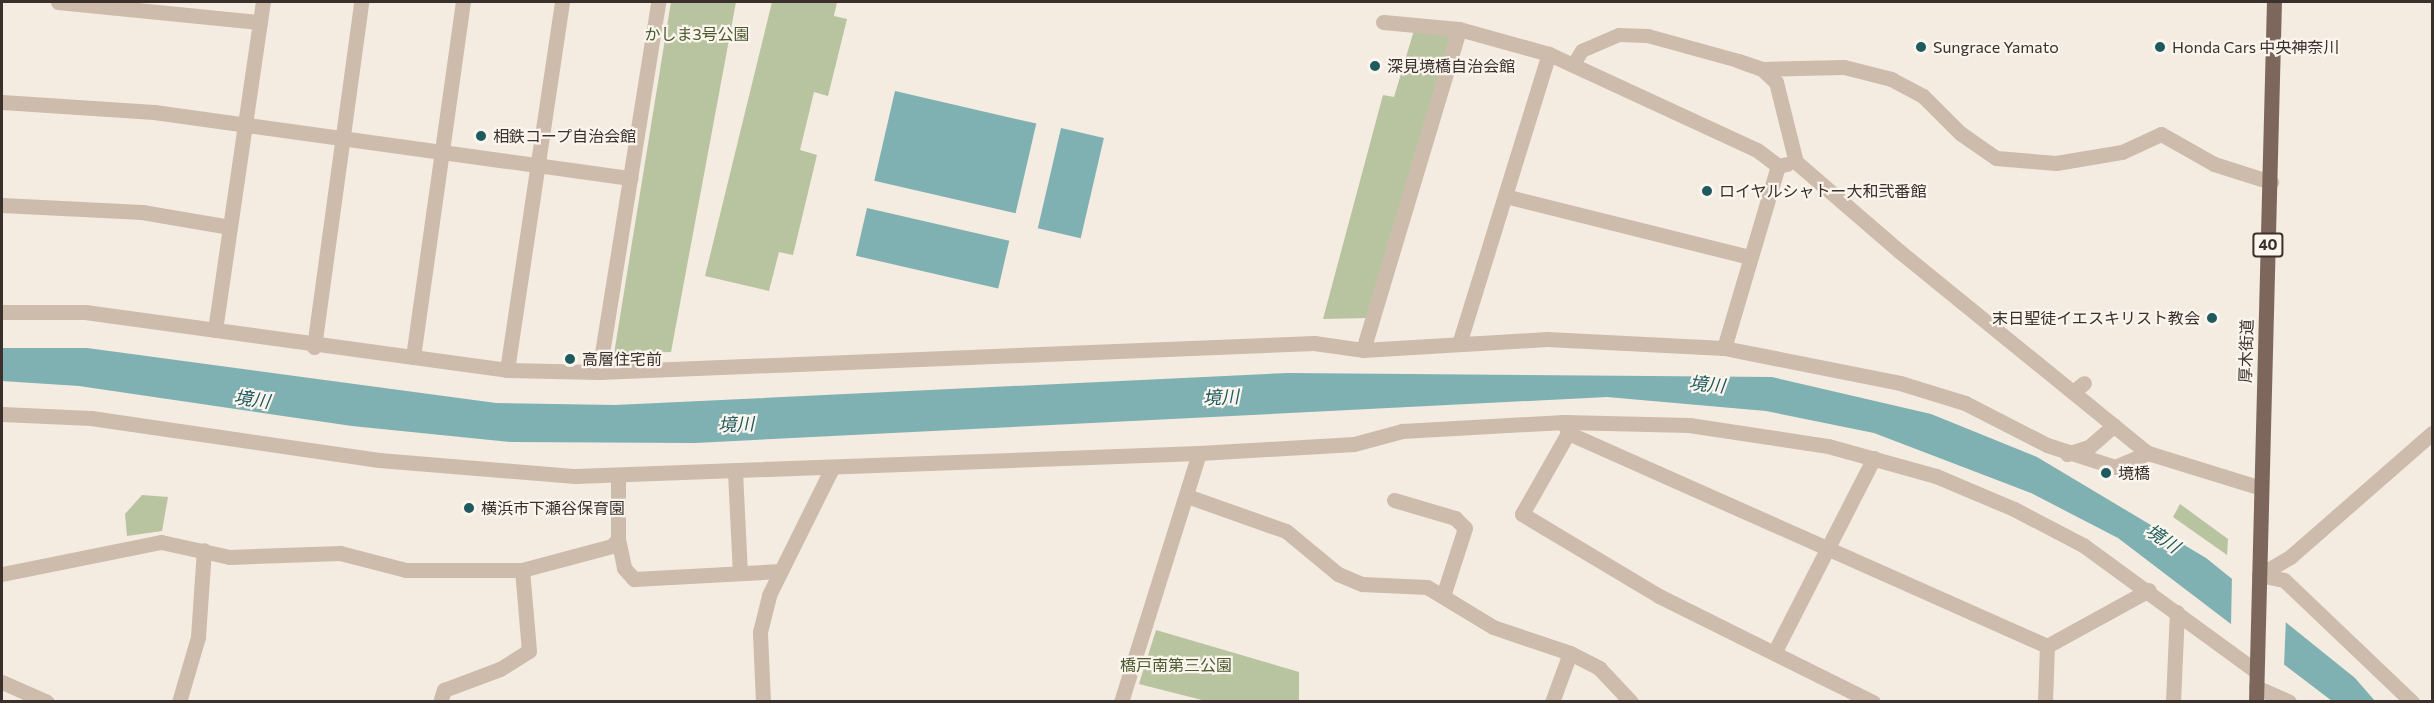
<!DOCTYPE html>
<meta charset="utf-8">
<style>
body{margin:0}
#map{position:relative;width:2434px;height:703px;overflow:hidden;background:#f4ebe1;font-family:Commissioner,"Noto Sans JP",sans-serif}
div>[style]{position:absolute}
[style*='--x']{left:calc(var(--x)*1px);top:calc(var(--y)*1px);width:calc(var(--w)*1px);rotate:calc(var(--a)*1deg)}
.green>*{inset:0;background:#b8c4a0}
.water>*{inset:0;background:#7fb0b2;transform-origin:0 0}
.pier>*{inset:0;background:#f4ebe1}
.pedestrian>*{height:14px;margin:-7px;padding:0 7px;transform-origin:7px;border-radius:7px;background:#cdbbac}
.minor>*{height:15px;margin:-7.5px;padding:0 7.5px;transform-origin:7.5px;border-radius:7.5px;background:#cdbbac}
.tertiary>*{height:15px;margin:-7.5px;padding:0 7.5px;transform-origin:7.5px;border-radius:7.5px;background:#cdbbac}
.primary>*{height:15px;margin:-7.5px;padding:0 7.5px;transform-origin:7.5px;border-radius:7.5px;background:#7d675c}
.dots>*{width:16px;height:16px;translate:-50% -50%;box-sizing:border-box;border:3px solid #fbf5ee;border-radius:50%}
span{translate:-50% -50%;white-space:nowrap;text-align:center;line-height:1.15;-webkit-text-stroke:4.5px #fbf5ee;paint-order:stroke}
.shield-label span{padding:2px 4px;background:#fbf5ee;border:2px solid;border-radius:4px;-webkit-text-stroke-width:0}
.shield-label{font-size:15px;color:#3b302b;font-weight:700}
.park-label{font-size:16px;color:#4a5a2e}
.poi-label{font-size:16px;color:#3b302b}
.left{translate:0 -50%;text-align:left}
.right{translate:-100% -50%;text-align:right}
.street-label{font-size:16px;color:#3b302b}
.water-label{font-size:18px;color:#1f5a5e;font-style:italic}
.frame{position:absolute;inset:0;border:3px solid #3b302b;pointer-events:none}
</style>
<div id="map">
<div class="green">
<div style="clip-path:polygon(671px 2px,736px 2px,671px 352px,614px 354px)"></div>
<div style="clip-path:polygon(772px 2px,837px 2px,834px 16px,847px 19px,828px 96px,814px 92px,800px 150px,817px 155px,793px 255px,779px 252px,769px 291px,705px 276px)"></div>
<div style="clip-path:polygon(1415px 27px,1451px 34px,1366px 318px,1323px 319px,1383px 95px,1394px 97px)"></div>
<div style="clip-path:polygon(142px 495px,168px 497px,162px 531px,127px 536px,125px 514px)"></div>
<div style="clip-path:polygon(2180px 504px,2228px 539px,2227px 555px,2173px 517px)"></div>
<div style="clip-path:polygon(1156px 630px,1299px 672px,1299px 701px,1206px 701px,1139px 684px)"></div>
</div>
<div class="water">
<div style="left:895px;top:91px;width:145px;height:92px;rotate:13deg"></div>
<div style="left:1061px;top:128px;width:44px;height:103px;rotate:13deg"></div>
<div style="left:867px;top:208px;width:146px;height:49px;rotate:13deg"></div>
<div style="clip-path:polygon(2px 348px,87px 348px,496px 403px,615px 405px,1288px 373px,1772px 377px,1931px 414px,2037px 457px,2206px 558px,2355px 678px,2375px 701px,2332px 701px,2118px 538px,2031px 493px,1874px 433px,1766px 411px,1607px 397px,695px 443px,511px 442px,352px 426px,79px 386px,2px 381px)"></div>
</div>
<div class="pier">
<div style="clip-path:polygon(2232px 575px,2286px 618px,2284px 666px,2231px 625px)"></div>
</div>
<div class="pedestrian">
<div style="--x:1574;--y:64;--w:15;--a:-58"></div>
<div style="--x:1582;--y:51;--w:40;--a:-23.4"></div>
<div style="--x:1619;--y:35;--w:29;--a:2"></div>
<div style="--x:1648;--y:36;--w:94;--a:15.4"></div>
</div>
<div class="minor">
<div style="--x:58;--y:2;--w:203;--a:5.7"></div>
<div style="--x:1383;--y:22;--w:76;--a:5.3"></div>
<div style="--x:1459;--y:29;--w:93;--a:15.5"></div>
<div style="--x:1549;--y:54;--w:229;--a:24.8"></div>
<div style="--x:1757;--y:150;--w:26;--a:37"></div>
<div style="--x:1739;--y:61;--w:24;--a:19"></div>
<div style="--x:1762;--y:69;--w:82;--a:-1.4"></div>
<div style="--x:1844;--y:67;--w:49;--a:14.3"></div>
<div style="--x:1891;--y:79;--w:36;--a:28"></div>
<div style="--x:1923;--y:96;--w:52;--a:45"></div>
<div style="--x:1960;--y:133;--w:44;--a:34.8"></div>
<div style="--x:1996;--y:158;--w:60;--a:4.8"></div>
<div style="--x:2056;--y:163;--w:67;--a:-9.5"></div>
<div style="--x:2122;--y:152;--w:43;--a:-24.8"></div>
<div style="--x:2161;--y:134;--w:61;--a:29.5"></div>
<div style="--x:2214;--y:164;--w:60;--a:17.5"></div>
<div style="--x:2;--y:102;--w:152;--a:3.8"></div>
<div style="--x:154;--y:112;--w:481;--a:7.9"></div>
<div style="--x:1505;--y:196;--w:252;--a:14"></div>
<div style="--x:2;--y:205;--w:140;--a:2.9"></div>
<div style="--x:142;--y:212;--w:89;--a:9.7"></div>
<div style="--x:215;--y:330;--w:331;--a:-81.7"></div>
<div style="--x:1314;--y:343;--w:49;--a:8.1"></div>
<div style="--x:1363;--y:350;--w:184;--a:-3.4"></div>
<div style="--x:1547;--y:339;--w:177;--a:2.9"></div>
<div style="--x:1724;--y:348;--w:179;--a:11.2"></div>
<div style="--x:1900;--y:383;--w:68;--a:17.1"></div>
<div style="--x:1965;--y:403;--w:92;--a:27.1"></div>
<div style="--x:2047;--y:445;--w:71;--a:17.9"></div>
<div style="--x:2115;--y:467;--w:36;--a:-23"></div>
<div style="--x:1459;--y:344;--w:304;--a:-72.8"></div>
<div style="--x:314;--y:347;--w:348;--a:-82.2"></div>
<div style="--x:1724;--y:348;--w:190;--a:-73.5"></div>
<div style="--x:1778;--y:166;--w:9;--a:-13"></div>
<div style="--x:1363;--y:350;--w:335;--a:-73.3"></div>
<div style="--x:413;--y:357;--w:359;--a:-82"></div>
<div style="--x:507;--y:370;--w:372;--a:-81.5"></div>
<div style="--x:599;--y:372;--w:375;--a:-80.9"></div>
<div style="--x:2073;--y:392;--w:14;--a:-39"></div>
<div style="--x:2;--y:414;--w:89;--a:2.6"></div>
<div style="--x:91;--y:418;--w:291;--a:8.3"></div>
<div style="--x:379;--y:460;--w:197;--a:4.7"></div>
<div style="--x:575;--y:476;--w:624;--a:-2.11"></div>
<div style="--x:1199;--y:453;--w:155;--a:-3.3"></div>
<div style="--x:1354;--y:444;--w:50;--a:-15.2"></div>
<div style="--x:1402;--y:431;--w:162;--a:-3.2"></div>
<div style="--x:1564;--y:422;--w:125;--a:1.4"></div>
<div style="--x:1689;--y:425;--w:141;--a:8.6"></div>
<div style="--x:1828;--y:446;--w:112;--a:15.5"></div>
<div style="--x:1936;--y:476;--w:85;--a:22.9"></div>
<div style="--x:2014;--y:509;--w:78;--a:27.6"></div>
<div style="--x:2083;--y:545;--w:214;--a:36.1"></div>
<div style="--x:1564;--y:422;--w:12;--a:70"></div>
<div style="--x:1568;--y:433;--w:524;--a:23.97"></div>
<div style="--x:1568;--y:433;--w:93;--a:119.6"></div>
<div style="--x:1522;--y:514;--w:160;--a:30.9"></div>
<div style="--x:1659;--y:596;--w:239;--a:26.4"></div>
<div style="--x:2067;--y:454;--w:23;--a:-18"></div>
<div style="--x:2089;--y:447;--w:33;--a:-41"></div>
<div style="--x:735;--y:472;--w:101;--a:87.2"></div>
<div style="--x:1187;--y:496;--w:105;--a:19.5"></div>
<div style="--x:1286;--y:531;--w:67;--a:39.6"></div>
<div style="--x:1338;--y:574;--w:26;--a:23"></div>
<div style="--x:1362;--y:584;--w:65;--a:2.6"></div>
<div style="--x:1427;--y:587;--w:77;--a:31.2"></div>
<div style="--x:1493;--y:627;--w:81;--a:18.7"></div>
<div style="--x:1570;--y:653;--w:33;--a:27"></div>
<div style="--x:1599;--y:668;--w:47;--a:46.7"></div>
<div style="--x:1394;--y:500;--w:64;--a:16.4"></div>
<div style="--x:1455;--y:518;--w:14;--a:45"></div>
<div style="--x:1465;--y:528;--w:71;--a:107.9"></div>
<div style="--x:618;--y:539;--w:30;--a:78"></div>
<div style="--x:624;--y:568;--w:15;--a:48"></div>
<div style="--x:634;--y:579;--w:146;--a:-3.1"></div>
<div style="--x:2;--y:574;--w:162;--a:-11.4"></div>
<div style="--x:161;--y:542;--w:70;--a:12.4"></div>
<div style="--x:229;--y:557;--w:111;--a:-2.1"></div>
<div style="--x:340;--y:553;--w:68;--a:14.4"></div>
<div style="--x:406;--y:570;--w:116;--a:0"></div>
<div style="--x:522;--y:570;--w:93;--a:-14.9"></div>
<div style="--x:612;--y:546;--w:9;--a:-49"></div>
<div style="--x:618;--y:539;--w:63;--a:-90"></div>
<div style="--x:2259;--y:575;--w:36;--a:-30"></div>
<div style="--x:2290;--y:557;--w:189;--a:-41.1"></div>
<div style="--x:2259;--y:575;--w:25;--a:11"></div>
<div style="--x:2284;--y:580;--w:177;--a:43.6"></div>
<div style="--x:2047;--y:646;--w:116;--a:-28.8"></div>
<div style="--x:1774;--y:653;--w:219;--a:-62.9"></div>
<div style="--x:2;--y:682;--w:49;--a:24"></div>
<div style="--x:2256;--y:687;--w:36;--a:24"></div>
<div style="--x:179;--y:702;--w:68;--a:-73.7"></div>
<div style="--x:198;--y:637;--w:87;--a:-86.1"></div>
<div style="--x:440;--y:702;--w:13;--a:-72"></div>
<div style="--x:444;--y:690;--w:60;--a:-20.6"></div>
<div style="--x:500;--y:669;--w:34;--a:-32"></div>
<div style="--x:529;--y:651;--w:81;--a:-94.9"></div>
<div style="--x:763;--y:702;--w:70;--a:-92.5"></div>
<div style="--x:760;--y:632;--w:38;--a:-76"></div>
<div style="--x:769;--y:595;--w:140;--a:-63.6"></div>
<div style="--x:1121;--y:702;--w:261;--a:-72.6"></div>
<div style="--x:1552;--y:702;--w:52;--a:-69.8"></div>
<div style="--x:2045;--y:702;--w:56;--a:-88"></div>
<div style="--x:2173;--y:702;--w:90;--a:-87.5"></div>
</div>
<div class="tertiary">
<div style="--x:1762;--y:69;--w:19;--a:43"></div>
<div style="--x:1776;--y:82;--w:82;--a:76"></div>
<div style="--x:1796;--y:162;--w:136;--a:40.8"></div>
<div style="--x:1899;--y:251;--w:321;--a:39.1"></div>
<div style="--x:2148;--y:453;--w:118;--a:17.2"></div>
<div style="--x:2;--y:312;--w:83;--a:0"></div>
<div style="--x:85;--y:312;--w:426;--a:7.8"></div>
<div style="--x:507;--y:370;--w:92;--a:1.2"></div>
<div style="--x:599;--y:372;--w:716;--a:-2.32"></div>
</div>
<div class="primary">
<div style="--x:2256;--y:702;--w:700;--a:-88.53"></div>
</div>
<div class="dots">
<div style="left:1921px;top:47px;background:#1f5a5e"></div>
<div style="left:2160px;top:47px;background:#1f5a5e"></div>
<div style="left:1375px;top:66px;background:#1f5a5e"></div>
<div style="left:481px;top:136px;background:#1f5a5e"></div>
<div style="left:1707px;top:191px;background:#1f5a5e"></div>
<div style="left:2212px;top:318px;background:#1f5a5e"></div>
<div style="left:570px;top:359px;background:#1f5a5e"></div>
<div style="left:2106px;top:473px;background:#1f5a5e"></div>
<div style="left:469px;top:508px;background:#1f5a5e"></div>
</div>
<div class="shield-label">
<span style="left:2268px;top:245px">40</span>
</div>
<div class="park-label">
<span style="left:697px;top:34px">かしま3号公園</span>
<span style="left:1176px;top:665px">橋戸南第三公園</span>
</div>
<div class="poi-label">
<span class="left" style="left:1933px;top:47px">Sungrace Yamato</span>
<span class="left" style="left:2172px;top:47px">Honda Cars 中央神奈川</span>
<span class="left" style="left:1387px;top:66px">深見境橋自治会館</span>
<span class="left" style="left:493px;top:136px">相鉄コープ自治会館</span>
<span class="left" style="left:1719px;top:191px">ロイヤルシャトー大和弐番館</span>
<span class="right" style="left:2200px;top:318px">末日聖徒イエスキリスト教会</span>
<span class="left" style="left:582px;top:359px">高層住宅前</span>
<span class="left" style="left:2118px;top:473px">境橋</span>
<span class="left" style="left:481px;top:508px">横浜市下瀬谷保育園</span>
</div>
<div class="street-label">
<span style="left:2246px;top:351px;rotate:-88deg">厚木街道</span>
</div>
<div class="water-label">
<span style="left:1707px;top:384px;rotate:6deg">境川</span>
<span style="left:1221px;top:397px;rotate:-3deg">境川</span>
<span style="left:252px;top:399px;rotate:8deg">境川</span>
<span style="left:736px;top:424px;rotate:-2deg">境川</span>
<span style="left:2163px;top:538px;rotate:34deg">境川</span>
</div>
<div class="frame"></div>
</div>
